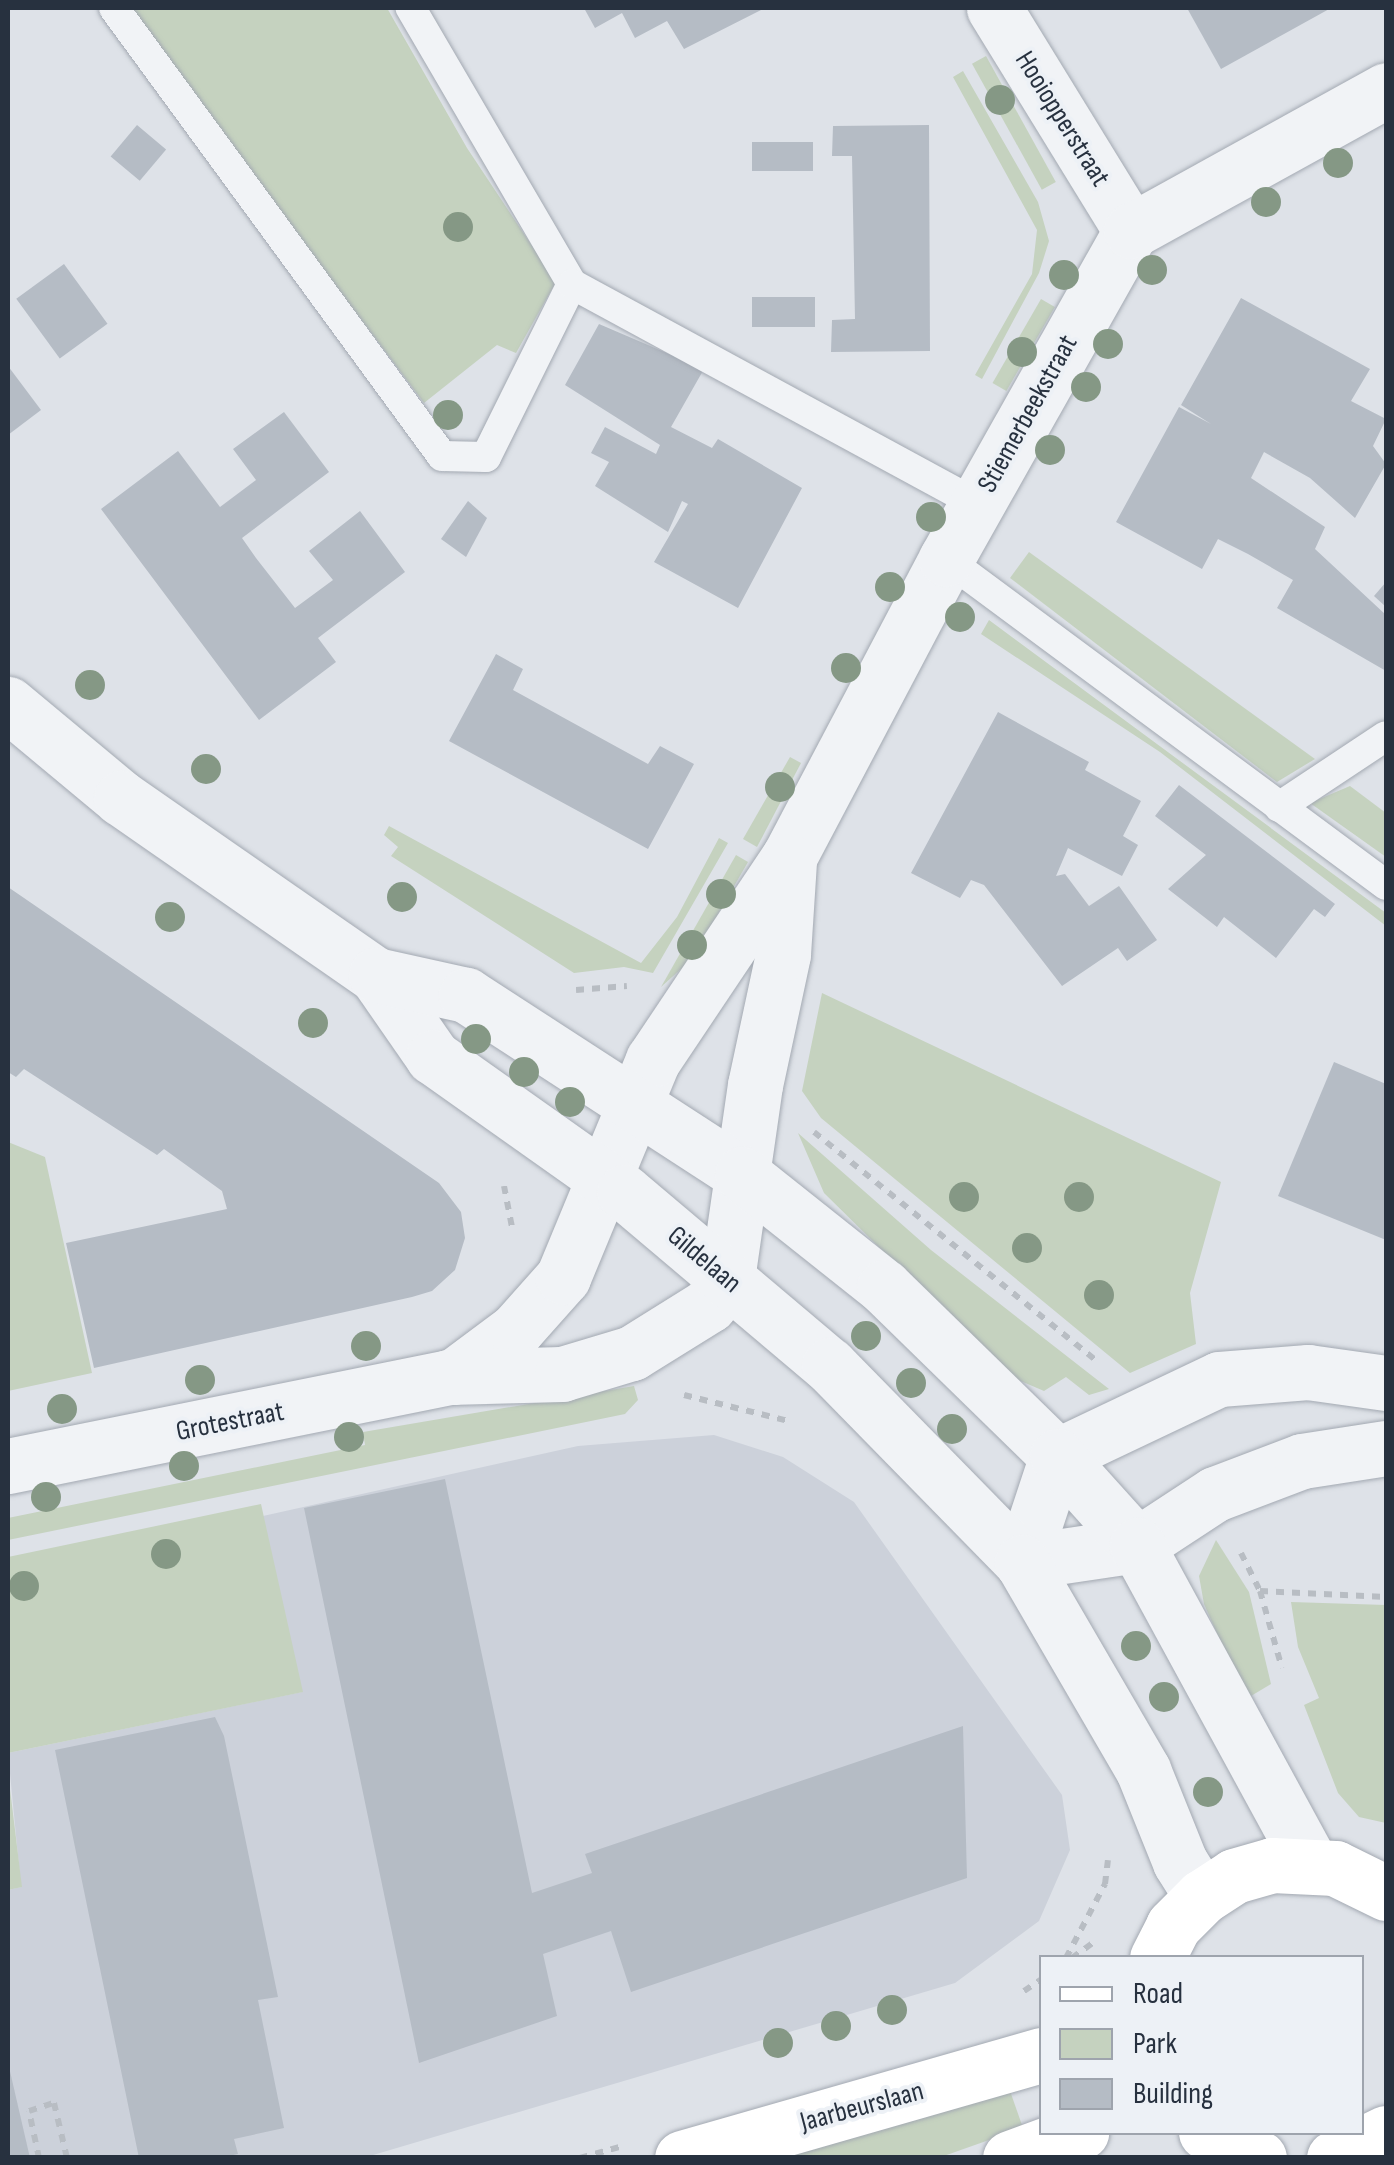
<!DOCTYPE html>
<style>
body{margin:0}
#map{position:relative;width:1394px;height:2165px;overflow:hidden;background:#dee2e8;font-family:"Sofia Sans Condensed",sans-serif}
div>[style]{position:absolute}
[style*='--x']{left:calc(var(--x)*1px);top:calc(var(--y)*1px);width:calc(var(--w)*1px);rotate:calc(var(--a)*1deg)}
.built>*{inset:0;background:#ccd1da}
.green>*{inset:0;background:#c5d2bf;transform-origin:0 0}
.building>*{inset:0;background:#b5bcc5;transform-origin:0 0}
.path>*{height:6px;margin-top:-3px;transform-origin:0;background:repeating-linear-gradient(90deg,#b8bdc3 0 8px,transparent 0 16px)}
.roads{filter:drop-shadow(0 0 2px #a3a9b2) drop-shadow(0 0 2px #a3a9b2)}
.service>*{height:30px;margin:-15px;padding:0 15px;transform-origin:15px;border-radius:15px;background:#f1f3f6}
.minor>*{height:55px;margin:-27.5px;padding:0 27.5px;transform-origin:27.5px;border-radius:27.5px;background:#f1f3f6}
.tertiary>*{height:55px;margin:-27.5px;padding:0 27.5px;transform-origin:27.5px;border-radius:27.5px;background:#f1f3f6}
.secondary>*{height:55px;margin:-27.5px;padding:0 27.5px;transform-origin:27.5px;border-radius:27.5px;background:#fff}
.trees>*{width:30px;height:30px;margin:-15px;border-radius:50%;background:#859885}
span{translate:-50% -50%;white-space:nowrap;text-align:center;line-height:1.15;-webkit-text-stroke:8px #edf1f6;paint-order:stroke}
.street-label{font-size:28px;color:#27313f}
.frame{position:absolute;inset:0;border:10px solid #27313f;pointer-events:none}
.legend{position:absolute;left:1039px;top:1955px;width:325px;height:180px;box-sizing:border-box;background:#edf1f6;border:2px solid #9ea4ad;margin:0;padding:12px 18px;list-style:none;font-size:30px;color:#27313f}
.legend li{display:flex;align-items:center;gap:20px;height:50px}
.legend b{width:50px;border:2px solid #9ea4ad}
</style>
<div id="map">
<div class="built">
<div style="clip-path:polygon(714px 1435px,783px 1457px,854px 1502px,1062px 1795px,1070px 1850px,1039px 1921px,955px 1983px,363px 2158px,8px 2157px,8px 1890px,21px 1887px,8px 1753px,302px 1692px,263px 1516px,578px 1446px)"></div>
</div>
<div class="green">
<div style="clip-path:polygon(126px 8px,387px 8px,467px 148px,556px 282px,516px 353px,497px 345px,424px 403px)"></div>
<div style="left:986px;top:56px;width:144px;height:16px;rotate:61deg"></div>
<div style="clip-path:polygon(963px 71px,1038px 202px,1049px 241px,1039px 273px,982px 379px,975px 375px,1032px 274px,1037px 230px,953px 77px)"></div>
<div style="left:1041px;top:299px;width:16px;height:97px;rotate:30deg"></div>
<div style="clip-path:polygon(1029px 552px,1315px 759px,1277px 782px,1010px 578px)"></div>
<div style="clip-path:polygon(989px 620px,1386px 913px,1386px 926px,1160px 752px,981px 634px)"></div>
<div style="clip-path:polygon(790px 757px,801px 763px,757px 847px,743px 839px)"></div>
<div style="clip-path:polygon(1350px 786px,1386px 813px,1386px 857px,1310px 803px)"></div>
<div style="clip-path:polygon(389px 826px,641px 963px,677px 917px,719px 838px,728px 843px,653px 973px,624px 967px,574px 973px,391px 856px,398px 847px,384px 835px)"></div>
<div style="clip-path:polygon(736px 855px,748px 862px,692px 959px,661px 987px)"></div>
<div style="clip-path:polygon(822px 993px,1221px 1182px,1190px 1293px,1196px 1344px,1130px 1373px,821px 1118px,802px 1091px)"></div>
<div style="clip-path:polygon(798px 1133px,931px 1250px,1109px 1389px,1089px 1395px,1066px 1377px,1044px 1391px,1011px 1377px,824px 1193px)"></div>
<div style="clip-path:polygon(8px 1142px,45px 1157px,92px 1373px,8px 1391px)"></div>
<div style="clip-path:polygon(634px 1386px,638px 1400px,625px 1414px,8px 1540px,8px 1518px,365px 1445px,363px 1432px)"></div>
<div style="clip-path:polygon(261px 1504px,303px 1692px,8px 1753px,8px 1557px)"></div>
<div style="clip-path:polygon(1216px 1540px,1249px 1592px,1271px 1684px,1246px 1699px,1204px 1604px,1199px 1576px)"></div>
<div style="clip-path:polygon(1291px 1602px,1386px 1605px,1386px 1823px,1359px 1817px,1338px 1793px,1304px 1705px,1319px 1698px,1298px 1647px)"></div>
<div style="clip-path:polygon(8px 1773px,22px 1887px,8px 1890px)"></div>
<div style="clip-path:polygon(1009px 2088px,1023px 2128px,941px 2157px,769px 2158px)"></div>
</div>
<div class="building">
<div style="clip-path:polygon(584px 8px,765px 8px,684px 49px,667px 21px,635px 38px,622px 13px,595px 28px)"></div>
<div style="clip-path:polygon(1187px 8px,1331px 8px,1221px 69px)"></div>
<div style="left:137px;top:125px;width:38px;height:41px;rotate:40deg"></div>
<div style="clip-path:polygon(929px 125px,930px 351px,831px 352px,832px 320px,855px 319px,852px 156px,832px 156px,833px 126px)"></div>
<div style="left:813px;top:142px;width:29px;height:61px;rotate:90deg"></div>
<div style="left:64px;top:264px;width:74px;height:59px;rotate:54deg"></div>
<div style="left:815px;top:297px;width:30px;height:63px;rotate:90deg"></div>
<div style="clip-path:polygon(1241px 298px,1370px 369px,1351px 401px,1386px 419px,1373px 446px,1386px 464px,1355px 518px,1310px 478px,1264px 452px,1251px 478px,1325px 527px,1315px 549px,1386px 615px,1386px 671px,1277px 608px,1293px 580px,1248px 554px,1218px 539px,1202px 569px,1116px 522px,1179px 407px,1211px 424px,1181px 405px)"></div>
<div style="clip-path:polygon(599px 324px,704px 369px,671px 427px,712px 448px,718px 439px,802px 488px,738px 608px,654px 562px,688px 504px,682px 501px,668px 532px,595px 486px,609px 462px,591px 453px,605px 427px,656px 454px,660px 445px,565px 385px)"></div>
<div style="clip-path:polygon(8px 366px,41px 410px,8px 435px)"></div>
<div style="clip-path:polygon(284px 412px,329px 472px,242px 538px,256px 558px,295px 608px,333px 580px,309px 551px,360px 511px,405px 572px,318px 638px,336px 662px,259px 720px,101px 509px,178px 451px,220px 507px,256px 480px,233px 449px)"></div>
<div style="clip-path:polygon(468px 501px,487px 518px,466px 557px,441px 539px)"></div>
<div style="clip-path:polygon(1386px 582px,1386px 607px,1374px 596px)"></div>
<div style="clip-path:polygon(496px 654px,523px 669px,513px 690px,648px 764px,660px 746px,694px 764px,648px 849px,449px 741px)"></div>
<div style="clip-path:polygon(998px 712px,1089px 762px,1085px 770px,1141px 801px,1123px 836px,1138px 845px,1122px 876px,1068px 848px,1056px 876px,1065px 874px,1089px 906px,1119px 886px,1157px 940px,1127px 961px,1118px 948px,1062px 986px,984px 885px,971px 880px,960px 898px,911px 873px)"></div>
<div style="clip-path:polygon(1179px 785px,1335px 904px,1325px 917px,1314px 909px,1276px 958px,1224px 917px,1217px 927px,1168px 889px,1206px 855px,1155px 816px)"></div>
<div style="clip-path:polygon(8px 887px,439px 1183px,461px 1212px,465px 1238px,455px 1270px,432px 1291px,412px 1297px,94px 1368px,66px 1243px,227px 1209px,222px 1191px,164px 1149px,157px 1155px,24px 1069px,16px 1077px,8px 1072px)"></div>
<div style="clip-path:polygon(1334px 1062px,1386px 1084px,1386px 1240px,1278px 1196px)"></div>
<div style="clip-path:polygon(445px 1479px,532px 1893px,592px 1873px,585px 1854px,963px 1726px,967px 1878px,631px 1992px,611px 1931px,543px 1954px,557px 2016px,419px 2063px,304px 1508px)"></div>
<div style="clip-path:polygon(215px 1717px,224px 1736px,278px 1997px,258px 2000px,284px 2128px,234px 2139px,238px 2154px,219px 2158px,139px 2158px,55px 1750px)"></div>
<div style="clip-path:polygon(8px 2067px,9px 2067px,30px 2158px,8px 2158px)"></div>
</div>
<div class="path">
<div style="--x:576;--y:990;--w:51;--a:-4.5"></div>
<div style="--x:814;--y:1132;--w:367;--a:39"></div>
<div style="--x:504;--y:1186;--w:42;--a:79"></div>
<div style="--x:684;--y:1395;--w:107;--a:14"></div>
<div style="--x:1241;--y:1553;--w:42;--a:63.4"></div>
<div style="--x:1260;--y:1591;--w:80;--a:74.1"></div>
<div style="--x:1260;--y:1591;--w:126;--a:2.7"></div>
<div style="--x:1066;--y:1958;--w:84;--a:-62.2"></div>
<div style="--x:1105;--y:1884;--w:24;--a:-83"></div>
<div style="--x:1072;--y:1958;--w:27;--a:-36"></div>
<div style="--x:1024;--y:1991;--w:22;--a:-34"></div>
<div style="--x:39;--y:2158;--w:48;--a:-102"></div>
<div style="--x:29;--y:2111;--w:26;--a:-18"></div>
<div style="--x:54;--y:2103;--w:57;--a:76.7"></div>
<div style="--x:580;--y:2158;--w:45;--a:-15.6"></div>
</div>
<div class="roads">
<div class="service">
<div style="--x:114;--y:8;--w:555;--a:53.79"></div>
<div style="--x:442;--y:456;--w:44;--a:1.3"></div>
<div style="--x:486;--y:457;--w:193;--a:-63.6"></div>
<div style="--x:572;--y:284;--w:320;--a:-120.3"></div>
<div style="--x:572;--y:284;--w:461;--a:28.5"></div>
<div style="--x:946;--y:559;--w:548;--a:36.54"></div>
<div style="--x:1279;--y:807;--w:128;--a:-33.6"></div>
</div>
<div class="minor">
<div style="--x:994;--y:8;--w:262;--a:58.4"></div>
<div style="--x:453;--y:1377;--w:79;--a:-36.7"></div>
<div style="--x:516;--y:1330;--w:71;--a:-48.4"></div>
<div style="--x:563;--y:1277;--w:235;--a:-67.5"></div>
<div style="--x:653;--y:1060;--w:244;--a:-56.2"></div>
<div style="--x:789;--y:857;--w:337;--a:-62.2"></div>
<div style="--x:946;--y:559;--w:377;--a:-60.6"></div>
<div style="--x:1131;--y:231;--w:291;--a:-28.9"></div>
<div style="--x:1386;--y:1383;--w:79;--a:-172"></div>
<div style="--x:1308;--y:1372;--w:89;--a:175.5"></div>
<div style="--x:1219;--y:1379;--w:179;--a:154.6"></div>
<div style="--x:1057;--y:1456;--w:112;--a:108.3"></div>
<div style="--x:1022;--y:1562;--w:116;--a:-8.4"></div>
<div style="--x:1137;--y:1545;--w:93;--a:-33.2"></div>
<div style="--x:1215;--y:1494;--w:93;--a:-20.8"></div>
<div style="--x:1302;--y:1461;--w:85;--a:-8.8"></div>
<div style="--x:8;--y:1466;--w:449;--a:-11.4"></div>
<div style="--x:448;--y:1377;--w:114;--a:-1.5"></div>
<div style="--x:562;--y:1374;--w:73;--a:-16.7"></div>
<div style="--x:632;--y:1353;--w:91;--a:-31.9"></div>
<div style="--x:709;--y:1305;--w:32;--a:-55"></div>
<div style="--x:727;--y:1279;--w:196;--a:-81.8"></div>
<div style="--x:755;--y:1085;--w:134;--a:-77.9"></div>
<div style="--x:783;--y:954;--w:93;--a:-86.3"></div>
</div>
<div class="tertiary">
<div style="--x:8;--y:704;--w:147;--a:39.8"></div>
<div style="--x:121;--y:798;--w:310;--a:34.8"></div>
<div style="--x:376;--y:975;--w:100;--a:55.2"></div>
<div style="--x:433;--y:1057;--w:234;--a:35.3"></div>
<div style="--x:624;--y:1192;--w:268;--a:40.2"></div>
<div style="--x:829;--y:1365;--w:276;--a:45.6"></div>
<div style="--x:1022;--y:1562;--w:241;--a:59.8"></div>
<div style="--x:1143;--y:1770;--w:99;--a:68.1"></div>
<div style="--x:1180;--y:1862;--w:41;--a:57.8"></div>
<div style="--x:376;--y:975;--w:92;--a:12.5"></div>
<div style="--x:466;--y:995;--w:329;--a:33"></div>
<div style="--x:742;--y:1174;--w:181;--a:38.5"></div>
<div style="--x:884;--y:1287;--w:242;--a:44.3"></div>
<div style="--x:1057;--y:1456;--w:120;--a:48"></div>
<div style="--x:1137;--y:1545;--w:363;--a:61.4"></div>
</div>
<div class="secondary">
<div style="--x:1157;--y:1958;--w:36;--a:-63"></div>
<div style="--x:1173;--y:1926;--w:41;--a:-45"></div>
<div style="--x:1202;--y:1897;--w:38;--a:-33"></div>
<div style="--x:1234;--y:1876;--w:40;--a:-16"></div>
<div style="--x:1272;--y:1865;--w:63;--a:2.7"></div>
<div style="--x:1335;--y:1868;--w:57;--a:26.1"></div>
<div style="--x:1206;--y:2132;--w:59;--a:26.1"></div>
<div style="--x:682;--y:2158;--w:374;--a:-16"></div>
<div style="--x:1010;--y:2158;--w:76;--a:-20.1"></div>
<div style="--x:1334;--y:2158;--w:58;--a:-25.7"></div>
</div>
</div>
<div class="trees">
<div style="left:1000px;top:100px"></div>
<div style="left:1338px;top:163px"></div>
<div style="left:1266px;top:202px"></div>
<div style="left:458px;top:227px"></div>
<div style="left:1152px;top:270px"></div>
<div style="left:1064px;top:275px"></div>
<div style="left:1108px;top:344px"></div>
<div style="left:1022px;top:352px"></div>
<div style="left:1086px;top:387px"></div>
<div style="left:448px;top:415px"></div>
<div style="left:1050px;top:450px"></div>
<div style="left:931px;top:517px"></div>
<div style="left:890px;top:587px"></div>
<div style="left:960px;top:617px"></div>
<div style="left:846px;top:668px"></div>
<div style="left:90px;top:685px"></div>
<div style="left:206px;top:769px"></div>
<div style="left:780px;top:787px"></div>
<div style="left:721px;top:894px"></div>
<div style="left:402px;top:897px"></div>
<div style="left:170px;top:917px"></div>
<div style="left:692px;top:945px"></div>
<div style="left:313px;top:1023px"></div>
<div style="left:476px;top:1039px"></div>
<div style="left:524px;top:1072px"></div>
<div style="left:570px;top:1102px"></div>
<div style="left:964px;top:1197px"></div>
<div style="left:1079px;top:1197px"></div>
<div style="left:1027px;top:1248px"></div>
<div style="left:1099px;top:1295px"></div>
<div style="left:866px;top:1336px"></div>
<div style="left:366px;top:1346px"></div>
<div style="left:200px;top:1380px"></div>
<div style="left:911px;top:1383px"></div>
<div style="left:62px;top:1409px"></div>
<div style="left:952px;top:1429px"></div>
<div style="left:349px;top:1437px"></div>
<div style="left:184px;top:1466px"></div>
<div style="left:46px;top:1497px"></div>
<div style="left:166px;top:1554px"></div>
<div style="left:24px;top:1586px"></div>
<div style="left:1136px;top:1646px"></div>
<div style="left:1164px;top:1697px"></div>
<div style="left:1208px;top:1792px"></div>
<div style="left:892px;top:2010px"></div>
<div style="left:836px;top:2026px"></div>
<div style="left:778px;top:2043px"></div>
</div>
<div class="street-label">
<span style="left:1062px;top:119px;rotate:58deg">Hooiopperstraat</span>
<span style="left:1028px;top:414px;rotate:-61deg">Stiemerbeekstraat</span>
<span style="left:704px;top:1260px;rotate:40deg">Gildelaan</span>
<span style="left:230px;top:1422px;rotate:-11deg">Grotestraat</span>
<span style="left:862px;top:2107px;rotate:-15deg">Jaarbeurslaan</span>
</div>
<div class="frame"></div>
<ul class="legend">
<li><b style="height:12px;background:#fff"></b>Road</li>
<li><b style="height:28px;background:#c5d2bf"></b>Park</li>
<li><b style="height:28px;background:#b5bcc5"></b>Building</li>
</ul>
</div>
